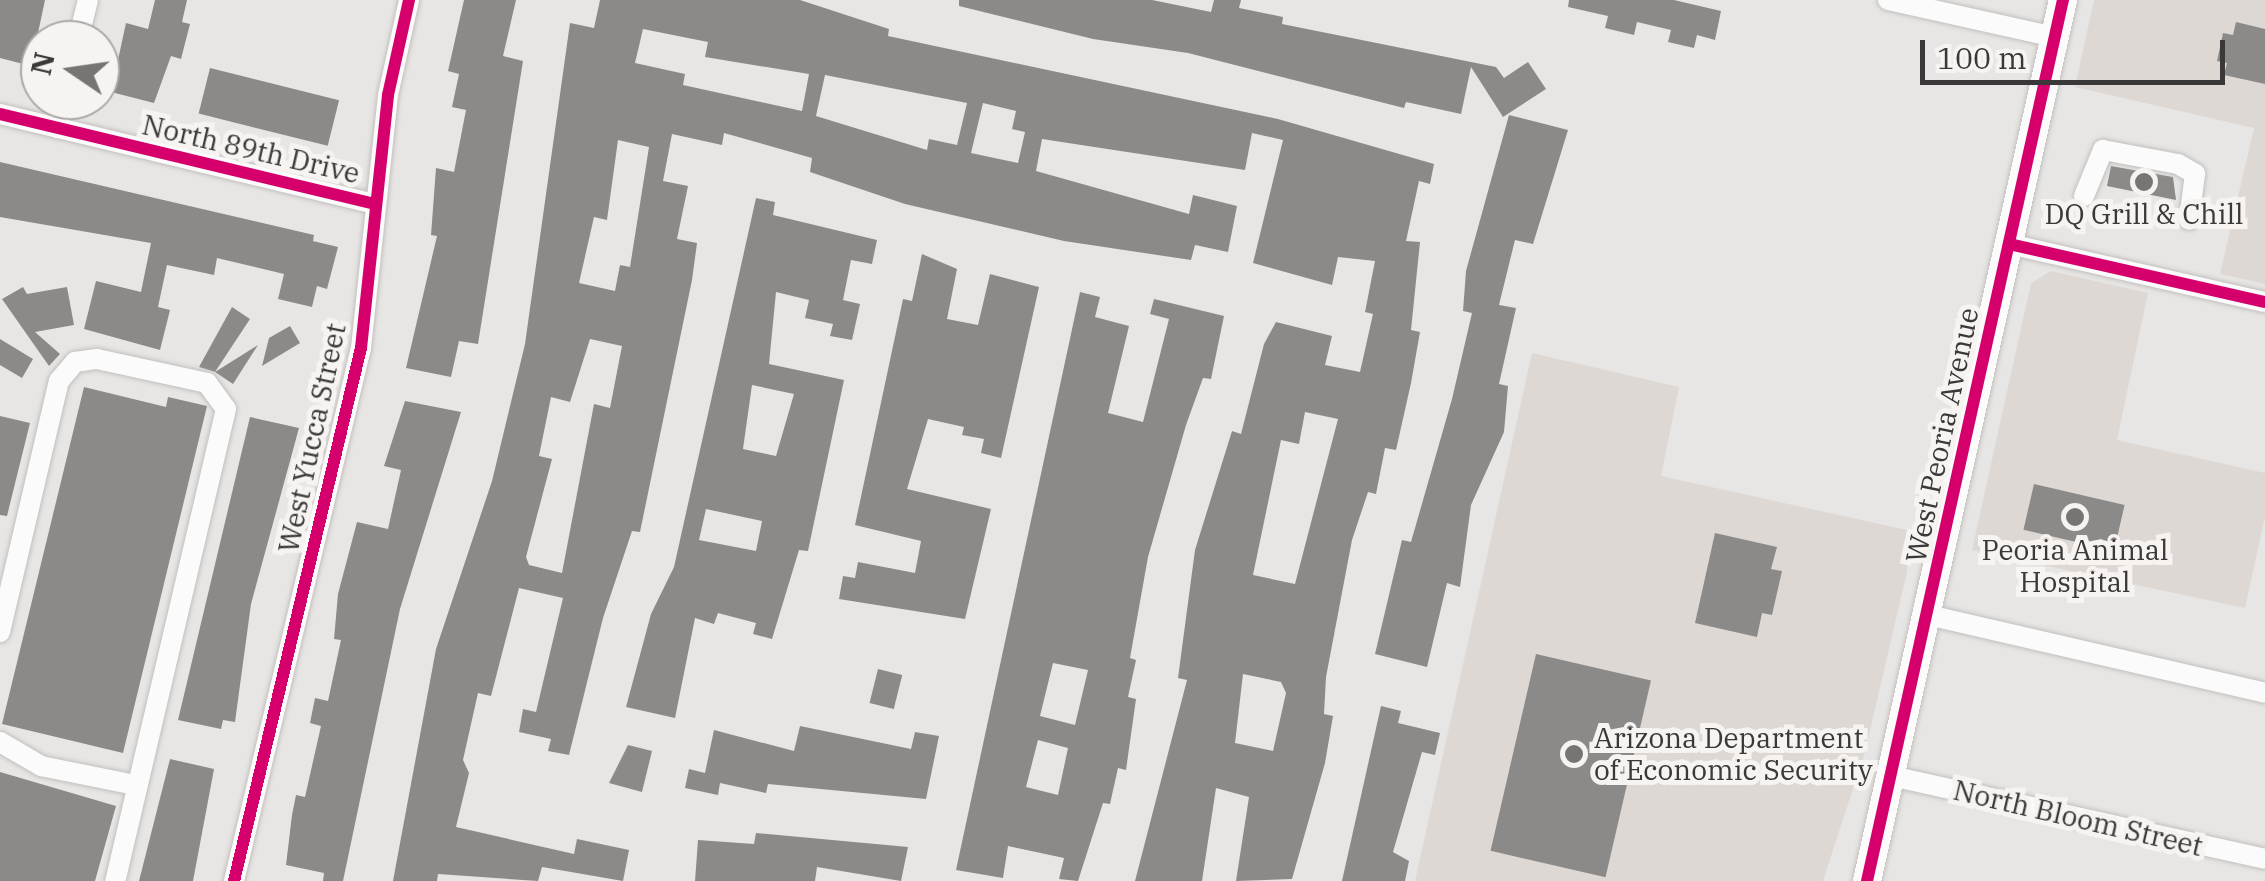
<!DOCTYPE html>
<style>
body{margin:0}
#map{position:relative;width:2265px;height:881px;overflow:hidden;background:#e8e6e4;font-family:"IBM Plex Serif",serif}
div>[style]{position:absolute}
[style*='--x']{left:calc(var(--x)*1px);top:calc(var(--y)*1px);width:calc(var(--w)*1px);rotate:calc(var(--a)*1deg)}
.built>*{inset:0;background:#ded8d4}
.building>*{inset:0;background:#8c8a89;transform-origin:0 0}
.roads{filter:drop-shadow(0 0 2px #c2c0bf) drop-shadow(0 0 2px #c2c0bf)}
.minor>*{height:20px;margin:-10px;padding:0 10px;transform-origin:10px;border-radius:10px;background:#fcfbfb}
.major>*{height:28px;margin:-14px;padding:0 14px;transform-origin:14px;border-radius:14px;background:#fcfbfb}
.cycleway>*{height:12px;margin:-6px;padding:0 6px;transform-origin:6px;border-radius:6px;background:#d6006c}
.dots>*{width:28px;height:28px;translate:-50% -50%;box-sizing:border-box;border:5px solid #f6f3f1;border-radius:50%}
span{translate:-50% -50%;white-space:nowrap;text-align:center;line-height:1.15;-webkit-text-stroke:10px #f6f3f1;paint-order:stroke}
.street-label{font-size:28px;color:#3a3838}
.poi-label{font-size:28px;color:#3a3838}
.left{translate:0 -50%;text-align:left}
.north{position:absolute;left:20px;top:20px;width:100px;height:100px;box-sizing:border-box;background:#f6f3f1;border:2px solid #aba8a7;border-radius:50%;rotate:283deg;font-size:28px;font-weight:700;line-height:40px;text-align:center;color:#3a3838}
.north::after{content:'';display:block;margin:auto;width:35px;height:45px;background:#777574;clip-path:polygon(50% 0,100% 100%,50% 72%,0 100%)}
.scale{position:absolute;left:1920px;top:40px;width:305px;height:45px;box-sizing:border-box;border:5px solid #3a3838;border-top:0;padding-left:12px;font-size:30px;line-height:35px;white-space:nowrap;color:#3a3838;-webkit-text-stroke:8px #f6f3f1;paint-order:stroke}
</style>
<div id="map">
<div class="built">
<div style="clip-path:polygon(2094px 0,2265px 0,2265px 284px,2220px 274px,2254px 128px,2075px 87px)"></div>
<div style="clip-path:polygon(2051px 271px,2148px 293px,2117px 440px,2265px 473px,2265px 517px,2245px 608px,1972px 550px,2031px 283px)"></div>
<div style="clip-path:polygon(1532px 353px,1679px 387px,1661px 476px,1907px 530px,1907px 572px,1865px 752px,1823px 881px,1415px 881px)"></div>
</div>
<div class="building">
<div style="clip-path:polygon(0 0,45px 0,31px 66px,0 58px)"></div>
<div style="clip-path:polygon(155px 0,187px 0,182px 22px,190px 24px,181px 59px,171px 56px,154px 103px,111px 92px,126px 23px,148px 29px)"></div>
<div style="clip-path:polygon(464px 0,516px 0,503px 56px,523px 61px,478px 344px,459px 341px,451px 377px,406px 368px,437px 236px,431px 235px,436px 168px,454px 172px,466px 110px,452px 107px,459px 74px,448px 71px)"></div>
<div style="clip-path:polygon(evenodd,600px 0,800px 0,889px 29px,888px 36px,1278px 119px,1434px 164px,1430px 184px,1419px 181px,1406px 241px,1420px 242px,1411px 330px,1420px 332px,1411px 383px,1396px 450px,1385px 448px,1376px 494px,1368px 492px,1352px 540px,1326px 677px,1324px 714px,1333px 716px,1325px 763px,1292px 879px,1236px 881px,1249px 797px,1216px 788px,1202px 881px,1135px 881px,1187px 680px,1178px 678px,1195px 550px,1232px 431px,1241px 434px,1264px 344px,1276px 322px,1332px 336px,1325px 365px,1360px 372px,1373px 314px,1365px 312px,1375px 261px,1338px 257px,1332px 285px,1253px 263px,1283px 140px,1252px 133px,1245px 170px,1042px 139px,1036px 171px,1189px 214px,1193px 195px,1237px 206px,1228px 252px,1195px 245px,1191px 260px,1064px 241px,905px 204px,810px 172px,812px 158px,724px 133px,722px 145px,672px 134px,663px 181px,688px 186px,677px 239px,697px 243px,692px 280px,640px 532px,632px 531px,603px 618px,569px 755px,548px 751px,551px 739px,519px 732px,523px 709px,536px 712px,563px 598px,519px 588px,491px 696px,478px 693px,463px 760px,469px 773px,456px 827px,574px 854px,577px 839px,629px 850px,623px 881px,542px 867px,538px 881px,438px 874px,437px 881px,393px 881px,436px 649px,492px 481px,525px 344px,570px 23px,594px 28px,600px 0,643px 29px,708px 42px,705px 57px,809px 74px,802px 111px,683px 85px,685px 74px,635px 63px,643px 29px,600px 0,825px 75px,967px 103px,957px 145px,929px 139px,927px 150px,816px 116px,825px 75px,600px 0,983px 103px,1016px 111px,1012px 129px,1025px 132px,1018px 163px,971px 153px,983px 103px,600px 0,618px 140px,649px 147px,630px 267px,620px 265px,615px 291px,579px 283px,594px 217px,607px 220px,618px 140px,600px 0,590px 339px,622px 346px,610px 408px,594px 404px,562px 573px,529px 565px,526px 557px,552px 459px,539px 456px,551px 397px,570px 402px,590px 339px,600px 0,1305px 412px,1338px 419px,1295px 584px,1253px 575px,1281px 440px,1299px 444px,1305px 412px,600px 0,1243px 674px,1281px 682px,1286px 693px,1273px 751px,1235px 743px,1243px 674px)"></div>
<div style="clip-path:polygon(959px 0,1152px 0,1211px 12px,1214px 0,1241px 0,1239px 8px,1283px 17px,1282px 24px,1496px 67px,1504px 78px,1528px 62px,1546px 89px,1503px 117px,1471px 67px,1461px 114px,1406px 102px,1404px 108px,1188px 53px,1093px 39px,959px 6px)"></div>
<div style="clip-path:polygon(1569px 0,1674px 0,1721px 11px,1715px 40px,1697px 35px,1694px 48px,1668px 42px,1671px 30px,1637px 22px,1634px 35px,1605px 28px,1608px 16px,1568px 7px)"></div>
<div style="clip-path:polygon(2236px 22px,2265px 29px,2265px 84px,2224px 75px,2227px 63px,2217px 61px,2223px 33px,2233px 35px)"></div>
<div style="left:210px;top:68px;width:133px;height:47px;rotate:14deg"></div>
<div style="clip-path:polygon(1509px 115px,1568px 130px,1533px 244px,1515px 240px,1499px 305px,1516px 308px,1499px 384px,1508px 386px,1504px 432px,1471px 505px,1460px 587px,1447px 583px,1427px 667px,1375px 654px,1402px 540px,1411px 542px,1452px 399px,1472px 313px,1463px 311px,1466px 271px)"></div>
<div style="clip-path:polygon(0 162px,314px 235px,313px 241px,338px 247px,327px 289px,317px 286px,312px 307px,278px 299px,284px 274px,217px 258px,214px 275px,167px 265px,158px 307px,170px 310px,160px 350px,84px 329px,96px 281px,141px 292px,151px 243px,0 217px)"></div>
<div style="clip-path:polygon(2111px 166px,2173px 177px,2176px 200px,2107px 186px)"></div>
<div style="clip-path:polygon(evenodd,756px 198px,775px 202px,773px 215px,877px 240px,872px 264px,851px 260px,843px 300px,860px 304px,852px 340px,830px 336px,833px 324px,805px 318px,809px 300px,776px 292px,769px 364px,844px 380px,808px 551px,799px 550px,772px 639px,753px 634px,756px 623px,718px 613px,714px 624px,695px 618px,675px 718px,626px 707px,651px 614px,674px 567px,756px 198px,752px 385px,794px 394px,776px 456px,743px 449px,752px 385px,756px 198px,706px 509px,762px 521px,756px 551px,699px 540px,706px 509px)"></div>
<div style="clip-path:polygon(922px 254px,957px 269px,947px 319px,978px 325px,990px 274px,1039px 287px,1001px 458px,981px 453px,984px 439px,962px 435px,964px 427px,928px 419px,907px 489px,991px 509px,965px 619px,839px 599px,843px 576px,855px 578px,858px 562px,915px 573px,921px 541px,855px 525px,903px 299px,912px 301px)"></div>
<div style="clip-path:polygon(23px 287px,27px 294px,67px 287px,74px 325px,35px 332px,60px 354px,49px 366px,2px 299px)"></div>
<div style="clip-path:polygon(evenodd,1080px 292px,1100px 297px,1095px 317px,1129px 326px,1108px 413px,1143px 422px,1169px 319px,1150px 314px,1154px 299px,1224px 316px,1211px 379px,1203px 378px,1186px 425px,1148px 557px,1130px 658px,1136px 660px,1128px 697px,1136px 699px,1126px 770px,1118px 768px,1110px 804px,1103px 803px,1078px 881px,1059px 879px,1064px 858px,1008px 846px,1003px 878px,956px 870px,1080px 292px,1053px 663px,1088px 670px,1075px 725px,1040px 716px,1053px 663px,1080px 292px,1038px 740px,1068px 748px,1058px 795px,1026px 787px,1038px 740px)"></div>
<div style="clip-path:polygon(232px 307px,250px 319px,215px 372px,199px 367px)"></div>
<div style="clip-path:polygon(290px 326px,300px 343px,262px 366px,269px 338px)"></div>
<div style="clip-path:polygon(0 339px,33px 359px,22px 378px,0 365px)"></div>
<div style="clip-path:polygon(258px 345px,233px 384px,215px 372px)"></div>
<div style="clip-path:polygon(84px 387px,166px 407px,168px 397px,207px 406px,123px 753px,2px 724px)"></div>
<div style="clip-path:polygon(405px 401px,461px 412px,400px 609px,343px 881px,323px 881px,324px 873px,286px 865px,292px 815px,296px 795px,305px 797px,321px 726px,310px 723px,315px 698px,328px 701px,341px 640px,334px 639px,338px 594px,357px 522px,388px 529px,401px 470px,384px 466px)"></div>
<div style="clip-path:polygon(0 416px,30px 423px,7px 516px,0 515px)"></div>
<div style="clip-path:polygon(250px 417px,299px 428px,251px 604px,235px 722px,223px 720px,221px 729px,178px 720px)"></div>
<div style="left:2034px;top:484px;width:93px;height:47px;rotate:13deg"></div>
<div style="clip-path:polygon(1715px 533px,1777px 547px,1771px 569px,1782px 571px,1772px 615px,1762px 613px,1757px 637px,1695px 623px)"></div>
<div style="left:1536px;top:654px;width:118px;height:202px;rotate:13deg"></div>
<div style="left:878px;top:669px;width:25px;height:35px;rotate:14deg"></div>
<div style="clip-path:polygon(1381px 706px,1401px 711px,1398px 723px,1440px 733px,1435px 755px,1422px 752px,1393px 852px,1409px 861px,1405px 881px,1342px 881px)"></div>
<div style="clip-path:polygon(800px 726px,911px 749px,915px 732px,939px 736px,926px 799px,768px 784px,766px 793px,720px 783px,718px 795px,685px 788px,689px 769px,705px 773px,714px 730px,794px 751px)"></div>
<div style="clip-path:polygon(628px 745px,652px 751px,642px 792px,609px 783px)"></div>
<div style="clip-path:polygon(170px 759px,214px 769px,193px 881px,139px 881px)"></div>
<div style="clip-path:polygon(0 772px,116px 806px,95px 881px,0 881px)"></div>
<div style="clip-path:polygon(756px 833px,908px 847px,901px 881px,817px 867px,815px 881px,695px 881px,698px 840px,754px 844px)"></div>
</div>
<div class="roads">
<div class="minor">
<div style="--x:1888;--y:0;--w:171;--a:12.5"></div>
<div style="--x:78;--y:40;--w:41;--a:-76"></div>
<div style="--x:0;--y:114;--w:386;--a:13.5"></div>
<div style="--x:57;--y:128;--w:29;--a:-76"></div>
<div style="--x:2084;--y:196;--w:50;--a:-67.6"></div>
<div style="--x:2103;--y:150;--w:76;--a:10.6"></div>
<div style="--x:2178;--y:164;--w:20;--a:30"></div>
<div style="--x:2195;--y:174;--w:46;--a:97.4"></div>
<div style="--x:2009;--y:244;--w:262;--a:12.8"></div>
<div style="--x:1928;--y:615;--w:346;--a:13"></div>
<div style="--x:0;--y:632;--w:258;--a:-76.8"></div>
<div style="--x:59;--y:381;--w:25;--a:-50"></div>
<div style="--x:75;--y:362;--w:22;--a:-8"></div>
<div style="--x:97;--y:359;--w:113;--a:12.3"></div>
<div style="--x:207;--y:383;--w:32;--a:54"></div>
<div style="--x:226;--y:409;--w:485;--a:103.2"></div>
<div style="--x:0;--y:742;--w:48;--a:30.3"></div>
<div style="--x:41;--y:766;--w:96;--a:11.4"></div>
<div style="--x:1891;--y:776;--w:383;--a:12.5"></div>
<div style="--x:234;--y:881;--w:548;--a:-76.6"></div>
<div style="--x:361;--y:348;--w:254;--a:-83.9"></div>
<div style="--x:388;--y:95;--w:97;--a:-77.5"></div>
</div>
<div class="major">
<div style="--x:1867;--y:881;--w:903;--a:-77.46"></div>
</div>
</div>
<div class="cycleway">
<div style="--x:0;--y:114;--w:386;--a:13.5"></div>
<div style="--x:2009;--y:244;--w:262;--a:12.8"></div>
<div style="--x:234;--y:881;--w:548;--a:-76.6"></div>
<div style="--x:361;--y:348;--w:254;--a:-83.9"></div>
<div style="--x:388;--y:95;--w:97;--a:-77.5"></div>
<div style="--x:1867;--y:881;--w:903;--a:-77.46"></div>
</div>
<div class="dots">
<div style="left:2144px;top:182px;background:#777574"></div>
<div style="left:2075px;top:517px;background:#777574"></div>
<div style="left:1574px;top:754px;background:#777574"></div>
</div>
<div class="street-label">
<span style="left:251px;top:149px;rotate:13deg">North 89th Drive</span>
<span style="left:1942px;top:435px;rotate:-78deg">West Peoria Avenue</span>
<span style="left:312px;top:438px;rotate:-78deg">West Yucca Street</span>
<span style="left:2078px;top:818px;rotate:13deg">North Bloom Street</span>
</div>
<div class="poi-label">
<span style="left:2144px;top:214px">DQ Grill &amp; Chill</span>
<span style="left:2075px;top:566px">Peoria Animal<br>Hospital</span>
<span class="left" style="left:1594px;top:754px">Arizona Department<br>of Economic Security</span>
</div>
<div class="north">N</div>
<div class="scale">100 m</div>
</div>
